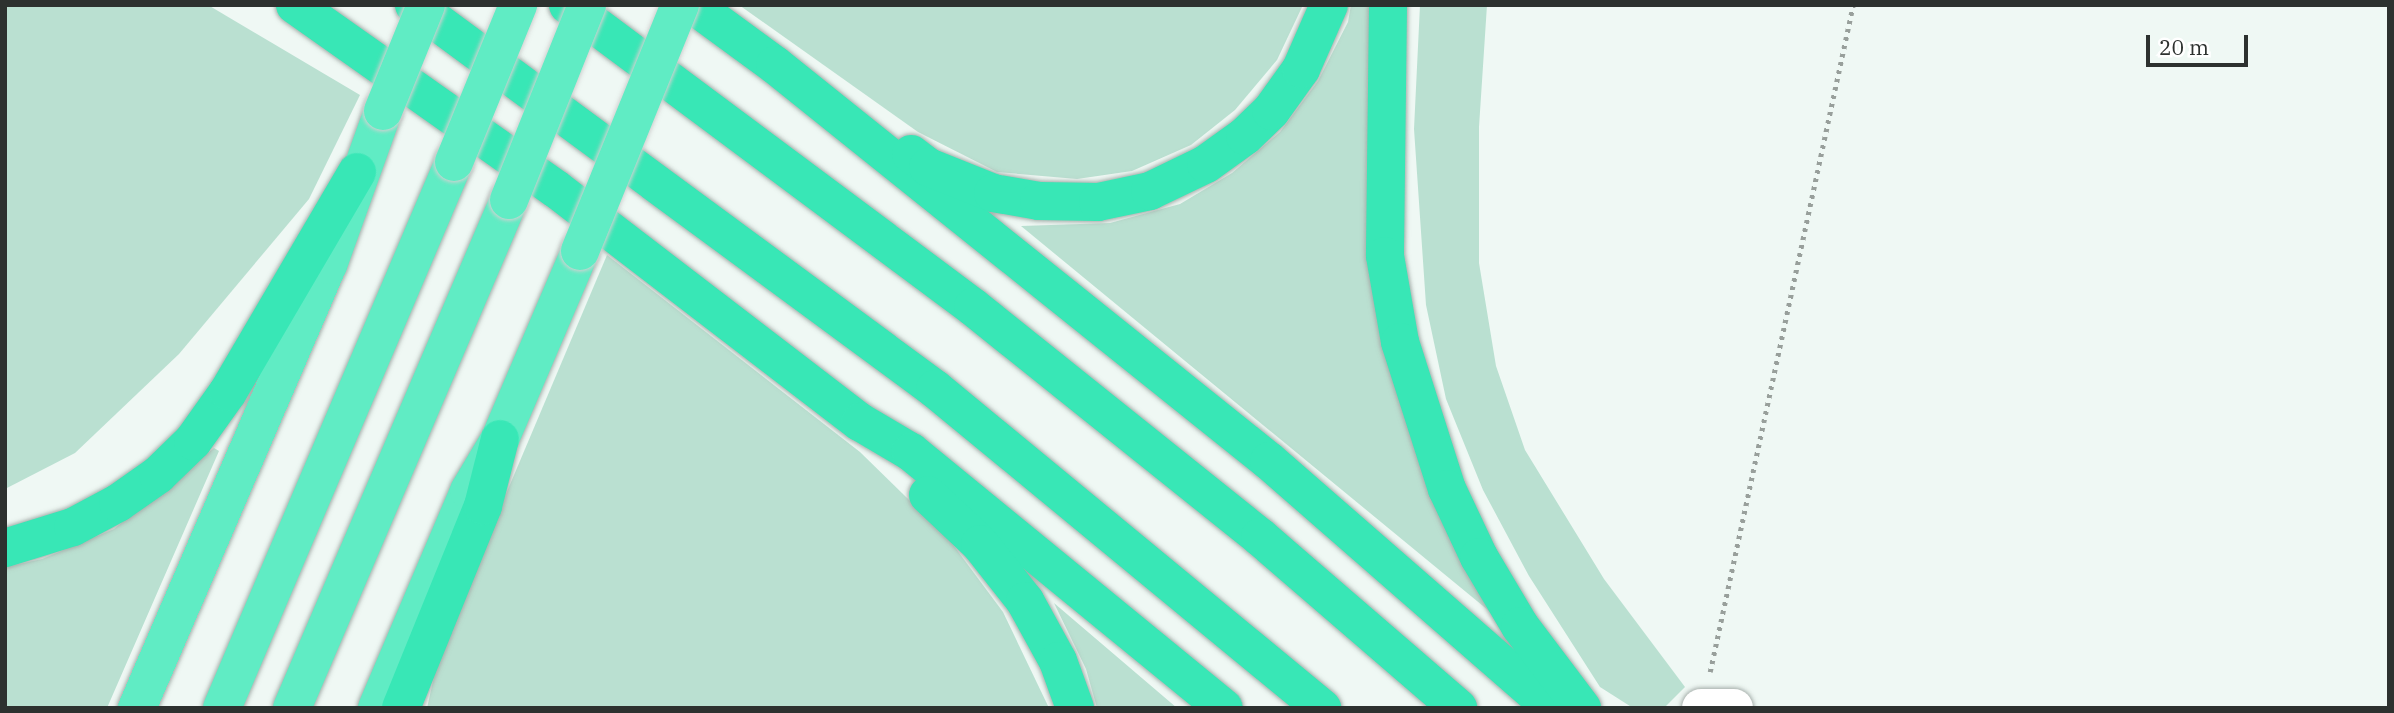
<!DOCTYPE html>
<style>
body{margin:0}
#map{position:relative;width:2394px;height:713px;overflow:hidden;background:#eff8f4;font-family:"IBM Plex Serif",serif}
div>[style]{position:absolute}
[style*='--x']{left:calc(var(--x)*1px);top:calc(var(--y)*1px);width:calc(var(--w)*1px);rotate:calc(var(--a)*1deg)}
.green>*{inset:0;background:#bae0d1}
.path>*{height:4.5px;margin-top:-2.25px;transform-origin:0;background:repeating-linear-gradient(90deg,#989f9b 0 3.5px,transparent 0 8.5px)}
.roads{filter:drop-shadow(0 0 2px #a7b0ac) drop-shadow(0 0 2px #a7b0ac)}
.minor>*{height:38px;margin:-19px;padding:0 19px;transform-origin:19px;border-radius:19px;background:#fff}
.trunk>*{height:38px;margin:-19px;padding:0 19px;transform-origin:19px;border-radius:19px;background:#60ecc4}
.motorway>*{height:38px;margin:-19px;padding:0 19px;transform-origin:19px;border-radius:19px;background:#38e7b6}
.bridges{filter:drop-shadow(0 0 2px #d1d2d1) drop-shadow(0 0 2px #d1d2d1)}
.trunk-bridge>*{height:38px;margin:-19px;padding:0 19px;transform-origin:19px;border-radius:19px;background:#60ecc4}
span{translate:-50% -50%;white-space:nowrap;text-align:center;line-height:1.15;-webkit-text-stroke:5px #fff;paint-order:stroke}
.frame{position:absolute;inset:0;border:7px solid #2d312f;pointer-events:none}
.scale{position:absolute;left:2146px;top:35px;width:102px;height:32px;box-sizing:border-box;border:4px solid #2d312f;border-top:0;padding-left:9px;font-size:21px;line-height:24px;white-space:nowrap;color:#2d312f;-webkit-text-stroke:5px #fff;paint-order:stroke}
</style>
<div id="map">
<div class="green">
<div style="clip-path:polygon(5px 5px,208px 5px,360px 95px,309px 199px,179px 354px,75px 453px,5px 489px)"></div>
<div style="clip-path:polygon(739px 5px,1303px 5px,1277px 60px,1235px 110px,1191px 145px,1132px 171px,1077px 179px,997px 172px,918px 132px)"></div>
<div style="clip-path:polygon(1351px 5px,1371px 5px,1367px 224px,1494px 615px,1021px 226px,1110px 223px,1180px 204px,1232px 173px,1280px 132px,1318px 81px,1348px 22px)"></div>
<div style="clip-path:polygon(1420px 5px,1487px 5px,1479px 127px,1479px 263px,1496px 366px,1525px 450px,1604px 579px,1685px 687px,1664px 708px,1633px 708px,1600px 687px,1529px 576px,1483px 490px,1446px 399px,1426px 305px,1414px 129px)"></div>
<div style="clip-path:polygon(607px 255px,860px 452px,948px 538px,1003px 612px,1049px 708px,427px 708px,440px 650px)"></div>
<div style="clip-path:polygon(214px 448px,219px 451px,107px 708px,5px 708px,5px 567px,42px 559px,114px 529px)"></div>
<div style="clip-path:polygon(1054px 603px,1177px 708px,1097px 708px,1086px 669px)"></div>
</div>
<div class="path">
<div style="--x:1710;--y:672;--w:682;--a:-77.9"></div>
</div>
<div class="roads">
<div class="minor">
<div style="--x:1701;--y:708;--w:33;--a:0"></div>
</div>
<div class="trunk">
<div style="--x:137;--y:708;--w:482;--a:-66.7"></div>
<div style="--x:328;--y:265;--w:164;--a:-70.3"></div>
<div style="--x:222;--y:708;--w:593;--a:-66.98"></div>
<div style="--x:292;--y:708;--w:552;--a:-66.87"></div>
<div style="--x:377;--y:708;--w:236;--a:-67"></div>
<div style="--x:469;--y:491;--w:61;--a:-59.2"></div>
<div style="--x:500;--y:439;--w:204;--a:-66.9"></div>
</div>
<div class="motorway">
<div style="--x:295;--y:5;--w:319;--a:35.2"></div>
<div style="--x:556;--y:189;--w:383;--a:37.5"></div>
<div style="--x:860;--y:422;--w:59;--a:30.5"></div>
<div style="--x:911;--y:452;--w:404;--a:39.3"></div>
<div style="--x:414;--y:5;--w:647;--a:36.39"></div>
<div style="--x:935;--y:389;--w:502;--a:39.5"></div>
<div style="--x:568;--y:5;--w:505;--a:36.71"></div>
<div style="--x:973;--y:307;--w:368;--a:38.7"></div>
<div style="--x:1260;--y:537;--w:262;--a:40.8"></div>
<div style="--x:693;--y:5;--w:102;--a:36.2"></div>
<div style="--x:775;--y:65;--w:633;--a:38.72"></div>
<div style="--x:1269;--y:461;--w:376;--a:41.1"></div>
<div style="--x:1388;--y:5;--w:251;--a:90.7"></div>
<div style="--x:1385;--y:256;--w:87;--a:80.1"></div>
<div style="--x:1400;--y:342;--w:154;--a:72.3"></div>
<div style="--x:1447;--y:489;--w:75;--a:64.8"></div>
<div style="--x:1479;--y:557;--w:80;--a:59.3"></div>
<div style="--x:1520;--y:626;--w:103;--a:52.9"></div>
<div style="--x:911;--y:154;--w:21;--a:37"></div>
<div style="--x:928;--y:167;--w:70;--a:21.8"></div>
<div style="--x:993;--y:193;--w:47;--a:9.9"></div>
<div style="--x:1039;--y:201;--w:59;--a:1"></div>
<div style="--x:1098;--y:202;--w:53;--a:-11.9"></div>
<div style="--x:1150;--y:191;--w:62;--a:-25.7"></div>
<div style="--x:1206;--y:164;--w:48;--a:-35.7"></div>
<div style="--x:1245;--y:136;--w:36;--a:-44"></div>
<div style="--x:1271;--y:111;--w:52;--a:-54.5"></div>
<div style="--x:1301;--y:69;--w:70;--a:-66.4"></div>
<div style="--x:928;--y:495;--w:71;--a:43.3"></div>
<div style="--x:980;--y:544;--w:73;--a:51.7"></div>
<div style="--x:1025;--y:601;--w:68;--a:61.2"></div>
<div style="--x:1058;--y:661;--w:50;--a:70.1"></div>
<div style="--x:5;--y:548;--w:71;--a:-17.2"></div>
<div style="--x:73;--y:527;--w:51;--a:-28.1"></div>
<div style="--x:118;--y:503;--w:49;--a:-35"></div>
<div style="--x:158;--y:475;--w:49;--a:-44.2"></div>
<div style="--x:193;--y:441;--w:60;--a:-54.5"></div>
<div style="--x:228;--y:392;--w:255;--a:-59.6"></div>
<div style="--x:401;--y:708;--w:218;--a:-67.9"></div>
<div style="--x:483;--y:506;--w:69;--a:-75.8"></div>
</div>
</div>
<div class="bridges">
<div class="trunk-bridge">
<div style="--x:383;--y:111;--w:114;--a:-67.9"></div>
<div style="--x:454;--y:162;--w:170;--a:-67.8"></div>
<div style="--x:509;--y:200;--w:210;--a:-68.2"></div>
<div style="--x:580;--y:251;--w:266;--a:-67.9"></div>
</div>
</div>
<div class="frame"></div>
<div class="scale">20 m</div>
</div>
